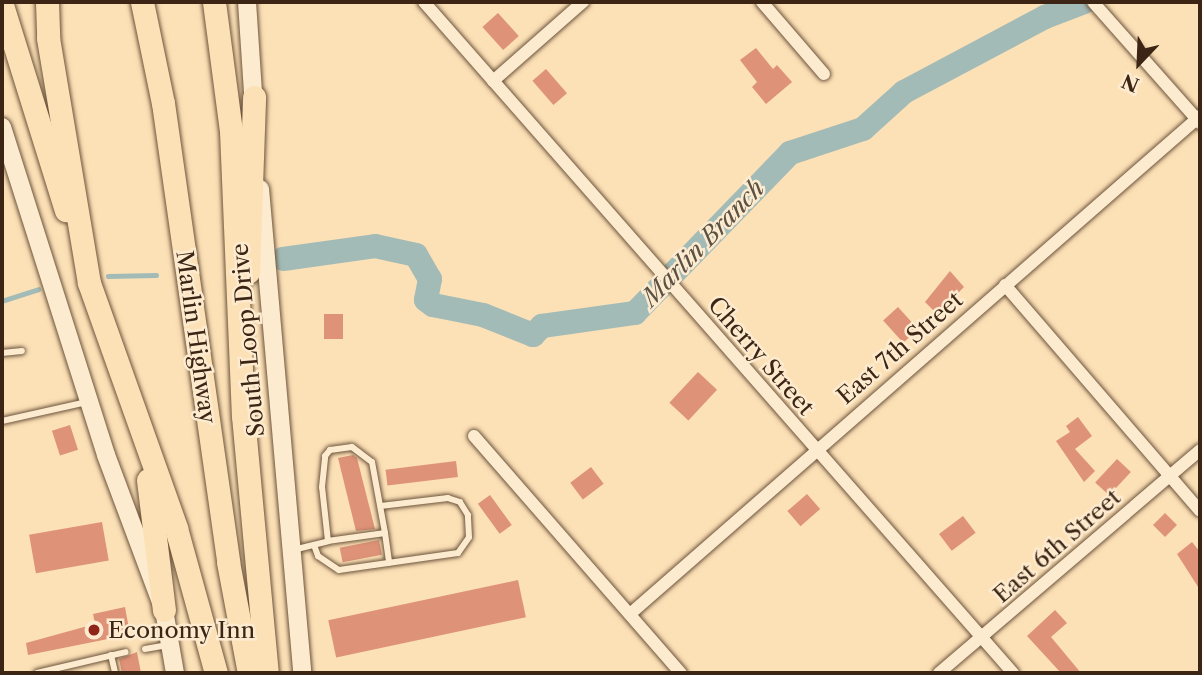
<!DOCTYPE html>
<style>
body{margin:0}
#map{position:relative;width:1202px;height:675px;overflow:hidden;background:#fce0b6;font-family:"Libre Caslon Text",serif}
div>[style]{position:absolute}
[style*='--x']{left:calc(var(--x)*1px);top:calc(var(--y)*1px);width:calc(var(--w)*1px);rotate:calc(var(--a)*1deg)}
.stream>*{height:4.5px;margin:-2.25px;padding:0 2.25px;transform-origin:2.25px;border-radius:2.25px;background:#a3bbb7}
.river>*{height:24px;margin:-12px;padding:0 12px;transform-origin:12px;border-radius:12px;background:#a3bbb7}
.building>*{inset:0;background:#de9277;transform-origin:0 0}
.roads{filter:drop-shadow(0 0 2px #6c543c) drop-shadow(0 0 2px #6c543c)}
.lane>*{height:6px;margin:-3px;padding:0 3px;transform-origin:3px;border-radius:3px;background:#fdebd0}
.street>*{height:12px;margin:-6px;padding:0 6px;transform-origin:6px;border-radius:6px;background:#fdebd0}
.secondary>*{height:18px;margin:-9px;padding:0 9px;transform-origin:9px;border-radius:9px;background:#fdebd0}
.highway>*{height:23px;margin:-11.5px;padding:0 11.5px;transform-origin:11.5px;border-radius:11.5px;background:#fce0b6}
.dots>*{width:19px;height:19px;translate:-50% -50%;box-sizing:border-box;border:4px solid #fdebd0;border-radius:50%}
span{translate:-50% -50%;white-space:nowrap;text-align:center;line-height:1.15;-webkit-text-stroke:5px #fdebd0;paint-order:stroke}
.street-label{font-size:23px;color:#3c2514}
.poi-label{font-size:23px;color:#3c2514}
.left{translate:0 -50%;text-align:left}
.water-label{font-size:24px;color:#5b5245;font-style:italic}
.frame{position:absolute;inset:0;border:4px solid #3c2514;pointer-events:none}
.north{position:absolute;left:1104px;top:28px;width:70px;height:70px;-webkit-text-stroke:5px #fdebd0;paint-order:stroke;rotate:203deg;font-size:19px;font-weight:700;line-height:28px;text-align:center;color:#3c2514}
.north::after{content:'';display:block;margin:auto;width:24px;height:32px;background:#3c2514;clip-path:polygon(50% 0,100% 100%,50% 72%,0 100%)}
</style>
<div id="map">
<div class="stream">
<div style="--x:108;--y:276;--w:48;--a:-1.2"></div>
<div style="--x:2;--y:301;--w:38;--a:-18"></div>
</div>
<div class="river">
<div style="--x:283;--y:259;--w:93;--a:-8"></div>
<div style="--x:375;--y:246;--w:42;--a:12.4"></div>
<div style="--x:416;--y:255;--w:28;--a:60"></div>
<div style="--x:430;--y:279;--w:21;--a:101"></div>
<div style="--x:426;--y:300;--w:9;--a:36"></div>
<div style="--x:433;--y:305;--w:51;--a:11.3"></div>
<div style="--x:483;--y:315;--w:54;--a:21.8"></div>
<div style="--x:533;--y:335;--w:13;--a:-45"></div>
<div style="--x:542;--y:326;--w:94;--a:-8"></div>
<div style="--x:635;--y:313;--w:223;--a:-45.9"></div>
<div style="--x:790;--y:153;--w:77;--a:-18.2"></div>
<div style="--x:863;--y:129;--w:55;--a:-42.1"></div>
<div style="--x:904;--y:92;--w:160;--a:-28"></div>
<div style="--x:1045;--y:17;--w:42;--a:-21"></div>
</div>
<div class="building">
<div style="left:498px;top:13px;width:31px;height:21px;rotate:48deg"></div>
<div style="clip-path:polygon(756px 48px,773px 69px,777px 65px,792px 82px,766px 104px,752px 87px,757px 82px,740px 60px)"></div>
<div style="left:546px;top:69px;width:32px;height:18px;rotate:49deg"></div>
<div style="clip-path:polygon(950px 271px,964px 287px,937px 314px,925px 302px)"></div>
<div style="left:898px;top:307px;width:30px;height:20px;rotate:48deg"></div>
<div style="left:324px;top:314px;width:19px;height:25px"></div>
<div style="left:698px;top:372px;width:26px;height:42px;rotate:43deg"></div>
<div style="clip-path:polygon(1078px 417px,1092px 436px,1075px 449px,1095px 471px,1084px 482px,1056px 441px,1070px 432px,1066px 426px)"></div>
<div style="left:70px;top:425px;width:26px;height:19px;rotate:72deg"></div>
<div style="clip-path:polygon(353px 455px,357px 458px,375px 529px,356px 531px,338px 458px)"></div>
<div style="left:1117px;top:459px;width:19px;height:32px;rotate:43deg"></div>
<div style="left:456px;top:461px;width:16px;height:71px;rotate:83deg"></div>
<div style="left:591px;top:467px;width:21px;height:26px;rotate:53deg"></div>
<div style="left:807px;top:494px;width:20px;height:26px;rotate:49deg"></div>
<div style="left:490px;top:495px;width:37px;height:15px;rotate:54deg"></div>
<div style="left:1165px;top:513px;width:17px;height:17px;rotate:45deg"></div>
<div style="left:963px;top:516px;width:21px;height:30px;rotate:53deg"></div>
<div style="left:102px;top:522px;width:39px;height:74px;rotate:80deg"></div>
<div style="left:379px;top:540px;width:15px;height:40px;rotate:79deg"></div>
<div style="clip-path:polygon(1192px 542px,1200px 552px,1200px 590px,1177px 554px)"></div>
<div style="left:518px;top:580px;width:38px;height:194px;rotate:78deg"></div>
<div style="clip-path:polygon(125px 607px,129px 629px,112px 633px,113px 638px,28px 655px,26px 643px,95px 624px,93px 614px)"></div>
<div style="clip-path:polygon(1055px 610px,1067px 623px,1051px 637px,1081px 673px,1061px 673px,1027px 636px)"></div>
<div style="clip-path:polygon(137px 652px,141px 673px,122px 673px,119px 659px)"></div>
</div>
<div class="roads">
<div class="lane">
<div style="--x:2;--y:353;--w:20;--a:-6"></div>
<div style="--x:2;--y:421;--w:87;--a:-12.6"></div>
<div style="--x:385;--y:533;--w:30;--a:82"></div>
<div style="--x:314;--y:545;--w:12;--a:70"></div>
<div style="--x:318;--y:556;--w:25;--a:34"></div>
<div style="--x:339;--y:570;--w:120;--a:-8.1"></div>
<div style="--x:458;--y:553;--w:19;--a:-55"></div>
<div style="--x:469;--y:537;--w:22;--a:-93"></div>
<div style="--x:468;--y:515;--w:15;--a:-122"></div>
<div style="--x:460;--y:502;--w:13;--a:-162"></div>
<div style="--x:448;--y:498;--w:68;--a:173.3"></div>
<div style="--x:293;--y:550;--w:36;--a:-14"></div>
<div style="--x:328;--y:541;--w:54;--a:-96.3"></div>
<div style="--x:322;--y:487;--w:31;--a:-84"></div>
<div style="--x:325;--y:456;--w:8;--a:-50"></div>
<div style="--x:330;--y:450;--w:22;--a:-8"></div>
<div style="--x:352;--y:447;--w:25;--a:37"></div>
<div style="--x:372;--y:462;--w:72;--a:79.6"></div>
<div style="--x:385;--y:533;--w:58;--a:172"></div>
<div style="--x:145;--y:649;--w:23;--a:-10"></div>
<div style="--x:111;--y:655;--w:18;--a:77"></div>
<div style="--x:37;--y:673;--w:91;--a:-13.3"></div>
</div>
<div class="street">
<div style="--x:424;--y:2;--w:893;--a:48.72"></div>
<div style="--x:762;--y:2;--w:95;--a:49.3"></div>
<div style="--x:1093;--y:2;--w:162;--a:48.5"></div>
<div style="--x:493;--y:81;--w:120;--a:-41.3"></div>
<div style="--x:1005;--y:285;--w:298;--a:49.2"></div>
<div style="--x:474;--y:436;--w:315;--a:48.9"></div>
<div style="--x:630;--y:614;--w:757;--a:-41.14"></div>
<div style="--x:939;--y:673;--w:343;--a:-40.5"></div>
</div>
<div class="secondary">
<div style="--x:247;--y:2;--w:106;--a:86.2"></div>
<div style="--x:2;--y:127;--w:344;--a:72.4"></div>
<div style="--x:106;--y:455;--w:165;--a:69.5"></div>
<div style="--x:164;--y:610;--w:64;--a:80.1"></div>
<div style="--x:260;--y:189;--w:486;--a:85"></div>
</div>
<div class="highway">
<div style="--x:47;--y:2;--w:36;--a:88"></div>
<div style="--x:48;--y:38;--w:248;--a:80.5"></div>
<div style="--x:89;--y:283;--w:260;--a:70.4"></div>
<div style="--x:176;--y:528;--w:150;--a:74.6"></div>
<div style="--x:142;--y:2;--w:103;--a:78.3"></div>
<div style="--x:163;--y:103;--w:464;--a:81.9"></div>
<div style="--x:228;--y:562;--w:113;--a:79.3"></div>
<div style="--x:214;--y:2;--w:130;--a:82.5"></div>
<div style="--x:231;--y:131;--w:285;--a:87.6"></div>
<div style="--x:243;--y:416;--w:258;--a:84.7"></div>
<div style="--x:2;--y:5;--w:215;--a:72.7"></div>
<div style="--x:248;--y:272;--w:175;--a:-88"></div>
<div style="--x:148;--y:480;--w:131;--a:83"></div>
</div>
</div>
<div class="dots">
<div style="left:94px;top:630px;background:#8f2418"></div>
</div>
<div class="street-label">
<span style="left:196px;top:337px;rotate:82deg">Marlin Highway</span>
<span style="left:248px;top:340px;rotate:-95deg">South Loop Drive</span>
<span style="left:900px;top:348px;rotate:-41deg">East 7th Street</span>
<span style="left:761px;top:356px;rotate:49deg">Cherry Street</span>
<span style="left:1057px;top:546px;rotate:-41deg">East 6th Street</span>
</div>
<div class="poi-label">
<span class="left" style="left:108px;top:630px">Economy Inn</span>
</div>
<div class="water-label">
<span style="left:703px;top:243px;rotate:-46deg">Marlin Branch</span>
</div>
<div class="frame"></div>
<div class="north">N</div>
</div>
